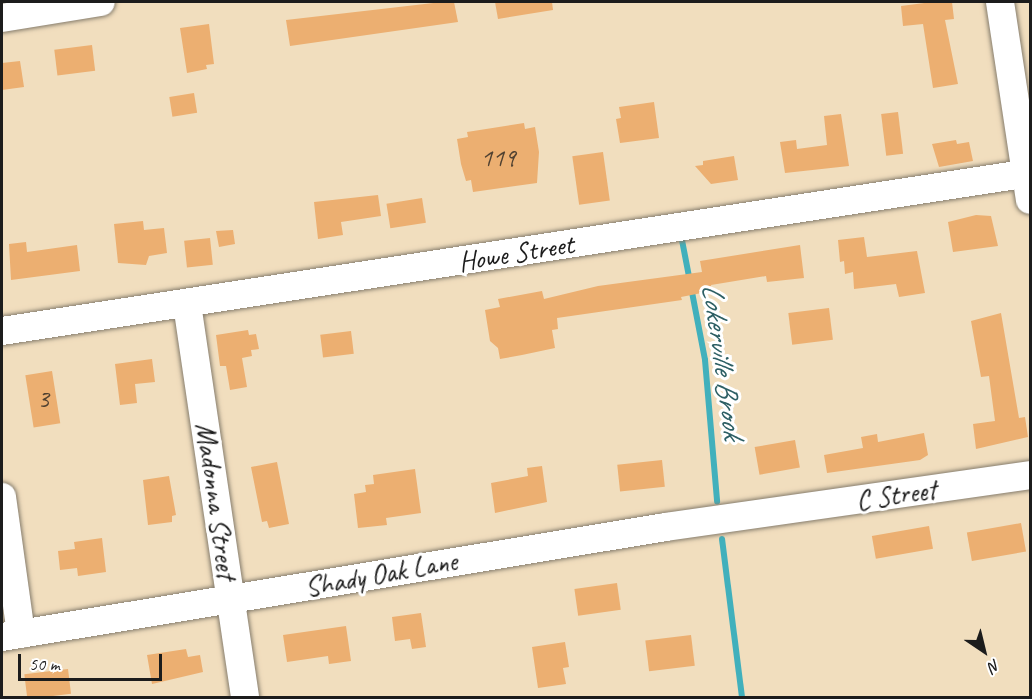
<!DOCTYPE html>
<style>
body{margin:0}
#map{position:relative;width:1032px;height:699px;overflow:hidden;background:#f1debe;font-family:Caveat,sans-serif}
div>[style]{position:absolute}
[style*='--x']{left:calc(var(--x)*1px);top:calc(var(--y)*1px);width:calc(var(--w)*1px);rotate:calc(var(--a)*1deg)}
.stream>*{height:6px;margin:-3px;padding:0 3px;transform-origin:3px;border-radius:3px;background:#41b0bc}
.building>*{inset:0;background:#ecaf71;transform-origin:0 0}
.roads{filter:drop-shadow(0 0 2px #867d6d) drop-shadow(0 0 2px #867d6d)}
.minor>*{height:28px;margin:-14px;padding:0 14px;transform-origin:14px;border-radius:14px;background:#fff}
span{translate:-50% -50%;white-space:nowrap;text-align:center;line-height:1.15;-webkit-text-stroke:6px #fff;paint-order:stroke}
.number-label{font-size:26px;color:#504131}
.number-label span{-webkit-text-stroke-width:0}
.street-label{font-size:28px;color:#1c1c1c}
.water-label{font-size:30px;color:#2d5f64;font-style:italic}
.frame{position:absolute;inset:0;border:3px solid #1c1c1c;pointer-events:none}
.north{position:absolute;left:954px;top:621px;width:60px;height:60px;-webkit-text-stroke:4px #fff;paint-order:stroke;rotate:145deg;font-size:16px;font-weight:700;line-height:24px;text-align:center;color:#1c1c1c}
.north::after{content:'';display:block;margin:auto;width:21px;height:27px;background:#1c1c1c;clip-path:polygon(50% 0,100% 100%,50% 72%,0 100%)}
.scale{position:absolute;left:18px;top:654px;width:144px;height:27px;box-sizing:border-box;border:3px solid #1c1c1c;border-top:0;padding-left:8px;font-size:18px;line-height:21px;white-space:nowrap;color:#1c1c1c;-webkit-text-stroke:4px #fff;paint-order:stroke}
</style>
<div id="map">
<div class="stream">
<div style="--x:681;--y:235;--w:127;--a:79.1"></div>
<div style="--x:705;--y:360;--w:142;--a:85.1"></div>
<div style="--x:722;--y:539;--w:160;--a:82.8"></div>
</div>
<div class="building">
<div style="clip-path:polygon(442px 2px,454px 2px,458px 22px,290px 46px,286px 20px)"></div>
<div style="clip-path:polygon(495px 2px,552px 2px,553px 10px,498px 19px)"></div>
<div style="clip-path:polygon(932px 2px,952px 2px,954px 19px,945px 20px,958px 84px,933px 88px,923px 24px,903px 26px,901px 6px)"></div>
<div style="clip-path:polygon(209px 24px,214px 64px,206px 65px,207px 69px,187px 73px,180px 28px)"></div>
<div style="left:92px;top:45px;width:26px;height:38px;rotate:83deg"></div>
<div style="clip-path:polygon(20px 61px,24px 87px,2px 90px,2px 63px)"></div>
<div style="left:194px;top:93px;width:20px;height:25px;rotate:81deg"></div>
<div style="clip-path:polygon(654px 102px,659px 138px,620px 143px,616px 119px,621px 118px,619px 107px)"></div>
<div style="left:898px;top:112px;width:42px;height:17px;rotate:83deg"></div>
<div style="clip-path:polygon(841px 114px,849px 166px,785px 173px,780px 142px,796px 140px,797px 149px,827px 145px,824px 116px)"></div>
<div style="clip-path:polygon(524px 123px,525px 129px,535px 127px,539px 152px,537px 183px,473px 192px,471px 180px,466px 181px,461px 164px,457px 139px,468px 137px,467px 132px)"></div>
<div style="clip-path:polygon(956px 140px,957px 144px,969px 142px,973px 161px,939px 167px,932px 144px)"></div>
<div style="left:603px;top:152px;width:49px;height:31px;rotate:82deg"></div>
<div style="clip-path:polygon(734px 156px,738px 180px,711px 184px,695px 166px,703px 165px,703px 161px)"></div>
<div style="clip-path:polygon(378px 195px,381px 216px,341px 222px,343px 235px,318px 239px,314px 202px)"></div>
<div style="left:422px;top:198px;width:25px;height:36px;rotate:81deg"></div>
<div style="clip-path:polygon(976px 215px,991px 216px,998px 246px,953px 252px,948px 222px)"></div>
<div style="clip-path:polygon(143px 221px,144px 230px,164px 228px,167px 253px,149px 256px,146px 265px,118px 263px,114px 224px)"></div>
<div style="clip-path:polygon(233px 230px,235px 244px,219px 247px,216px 231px)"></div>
<div style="clip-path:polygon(864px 237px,867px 257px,917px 251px,925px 293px,899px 297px,896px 284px,854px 289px,853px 272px,845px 274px,844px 261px,840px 262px,838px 240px)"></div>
<div style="left:210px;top:238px;width:27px;height:26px;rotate:84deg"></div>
<div style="clip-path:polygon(26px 242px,27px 252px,77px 245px,80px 271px,11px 280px,9px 244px)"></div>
<div style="clip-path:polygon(800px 245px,804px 278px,767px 282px,766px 276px,711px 285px,712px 291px,681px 297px,682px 300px,557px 318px,558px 329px,552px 330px,555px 348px,522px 355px,500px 359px,498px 348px,490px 341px,485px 310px,500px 307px,498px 299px,542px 291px,544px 299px,598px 286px,702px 272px,700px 261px)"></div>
<div style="left:829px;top:308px;width:32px;height:41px;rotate:83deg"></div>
<div style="clip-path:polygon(1001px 313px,1019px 418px,1025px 417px,1028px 437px,976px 449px,973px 424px,995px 421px,989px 376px,981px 377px,971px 321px)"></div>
<div style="clip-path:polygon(248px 330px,249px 335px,256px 334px,259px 349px,251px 350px,252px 356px,242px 358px,247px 387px,230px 390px,226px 366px,220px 366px,216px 335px)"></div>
<div style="left:351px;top:331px;width:23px;height:31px;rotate:83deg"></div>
<div style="clip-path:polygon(152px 359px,155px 382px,135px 384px,137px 403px,120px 405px,115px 364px)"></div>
<div style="left:52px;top:371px;width:53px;height:27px;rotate:81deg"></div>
<div style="clip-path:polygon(924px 433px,928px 455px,920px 460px,827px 473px,824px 455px,863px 448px,861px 437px,877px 434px,878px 442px)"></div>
<div style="left:795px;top:440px;width:28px;height:41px;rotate:80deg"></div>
<div style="left:662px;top:460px;width:27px;height:45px;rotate:84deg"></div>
<div style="clip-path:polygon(277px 462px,289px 524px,269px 528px,267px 521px,262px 522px,251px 467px)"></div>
<div style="clip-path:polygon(542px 466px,547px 502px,495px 513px,491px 483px,528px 476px,527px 468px)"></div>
<div style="clip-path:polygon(415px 469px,421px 513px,386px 518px,387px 525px,358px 528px,354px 494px,366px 492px,365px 485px,374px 484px,373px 475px)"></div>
<div style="clip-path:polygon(169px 476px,176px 515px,172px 516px,172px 522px,148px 525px,143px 480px)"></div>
<div style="left:1021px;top:523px;width:29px;height:55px;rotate:80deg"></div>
<div style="left:929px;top:526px;width:23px;height:58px;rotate:80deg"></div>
<div style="clip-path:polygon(102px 538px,106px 572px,78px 576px,77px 568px,60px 570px,58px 551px,75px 549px,74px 542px)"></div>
<div style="left:617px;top:583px;width:27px;height:43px;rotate:82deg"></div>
<div style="clip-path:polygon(421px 613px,426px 647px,412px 649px,410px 639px,395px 641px,392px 617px)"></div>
<div style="clip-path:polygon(346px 626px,351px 661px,329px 664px,328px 656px,287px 662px,283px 635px)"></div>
<div style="left:691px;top:635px;width:31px;height:46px;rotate:83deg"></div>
<div style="clip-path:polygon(565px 642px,569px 667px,563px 668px,566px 684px,538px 688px,532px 647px)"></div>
<div style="clip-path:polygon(186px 649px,188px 657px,200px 655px,203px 672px,152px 684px,147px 655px)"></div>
<div style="left:68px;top:669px;width:25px;height:44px;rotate:83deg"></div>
</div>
<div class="roads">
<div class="minor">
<div style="--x:1000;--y:2;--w:200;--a:81.4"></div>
<div style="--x:2;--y:18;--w:100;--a:-9.2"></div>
<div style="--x:187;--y:304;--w:398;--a:81.6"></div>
<div style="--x:2;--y:331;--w:1040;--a:-8.74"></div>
<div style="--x:2;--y:497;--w:138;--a:82.1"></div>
<div style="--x:2;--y:637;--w:673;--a:-9.41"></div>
<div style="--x:666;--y:527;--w:368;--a:-8.1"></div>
</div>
</div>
<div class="number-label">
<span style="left:498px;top:158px">119</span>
<span style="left:43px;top:399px">3</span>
</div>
<div class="street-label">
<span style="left:516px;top:253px;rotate:-9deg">Howe Street</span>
<span style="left:896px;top:495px;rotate:-8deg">C Street</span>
<span style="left:216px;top:501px;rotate:82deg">Madonna Street</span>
<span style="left:381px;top:574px;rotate:-10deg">Shady Oak Lane</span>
</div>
<div class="water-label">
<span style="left:723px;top:361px;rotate:82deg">Lokerville Brook</span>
</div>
<div class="frame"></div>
<div class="north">N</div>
<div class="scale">50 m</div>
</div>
